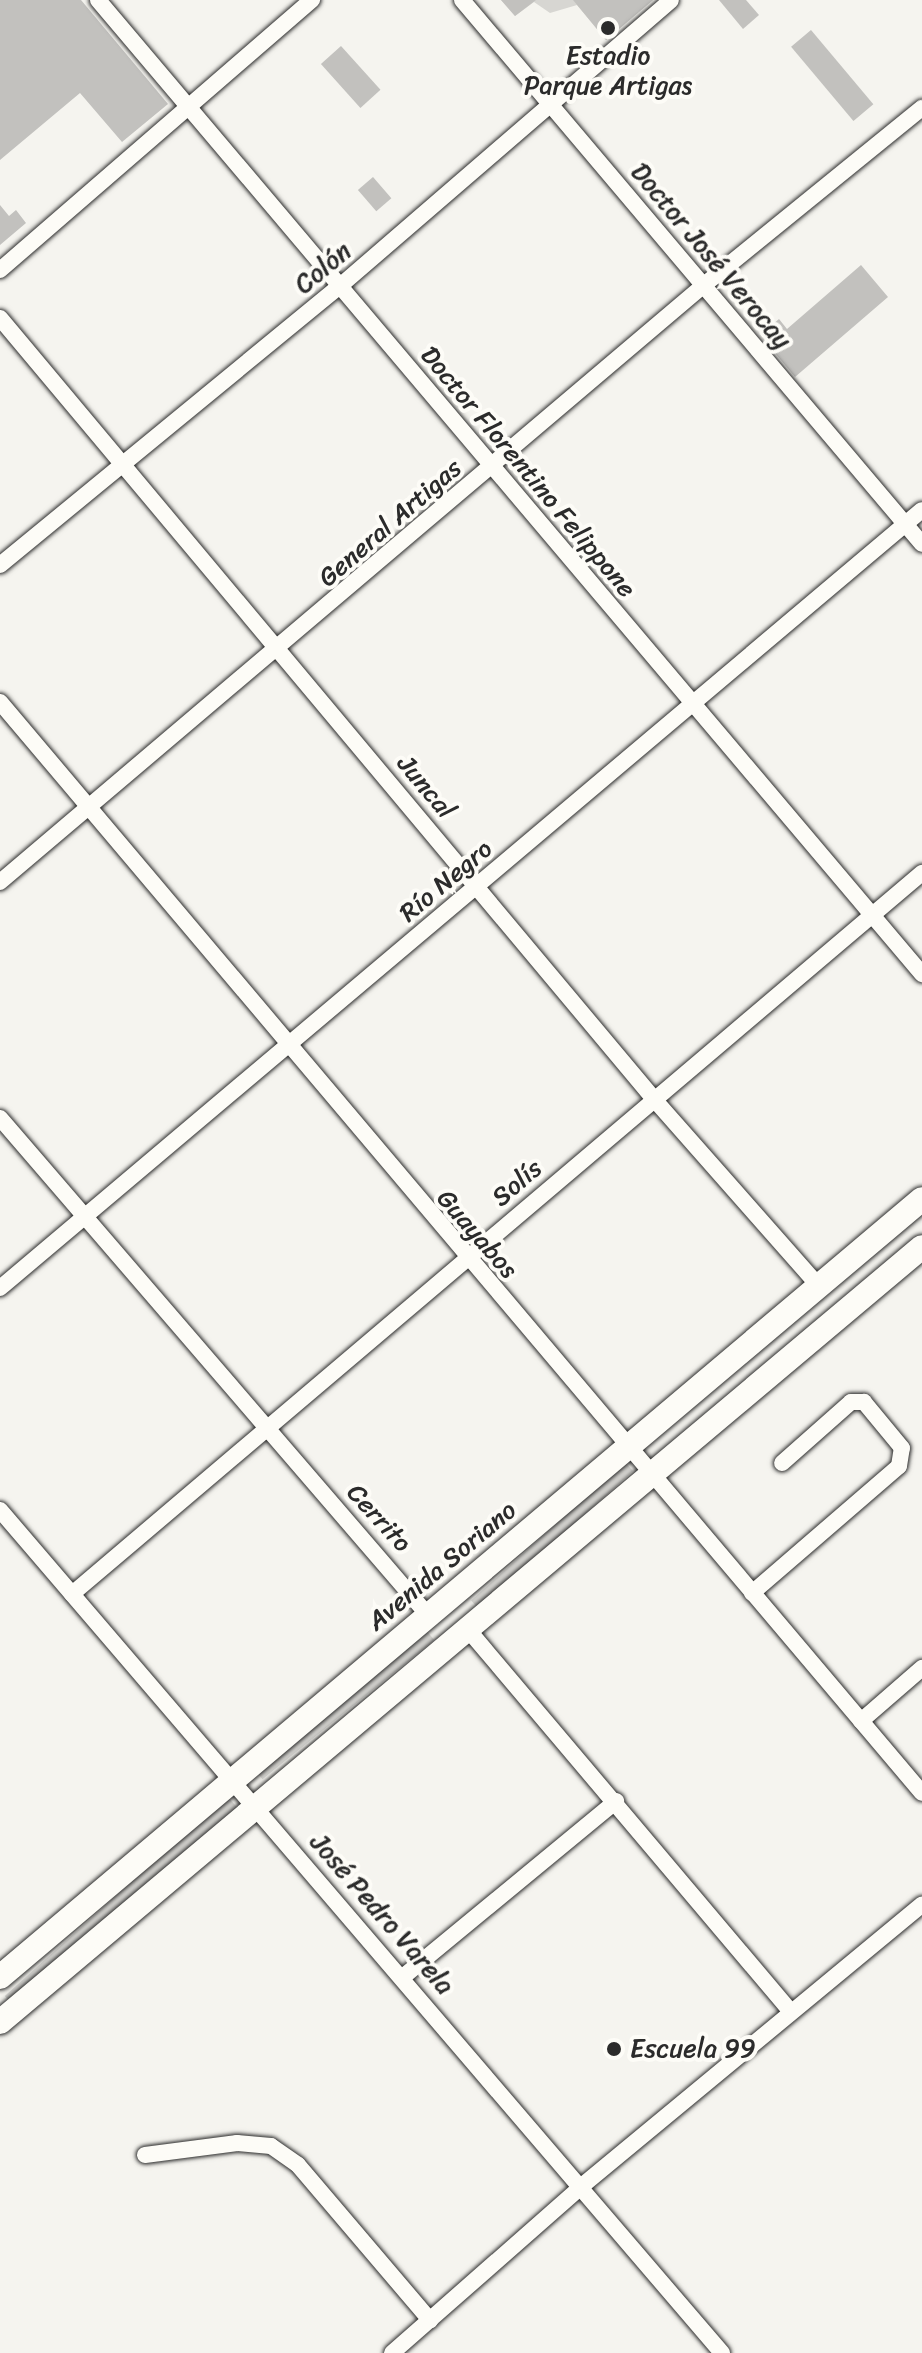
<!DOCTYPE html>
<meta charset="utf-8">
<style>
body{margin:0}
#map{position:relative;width:922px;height:2353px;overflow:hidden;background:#f5f4ef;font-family:Sriracha,sans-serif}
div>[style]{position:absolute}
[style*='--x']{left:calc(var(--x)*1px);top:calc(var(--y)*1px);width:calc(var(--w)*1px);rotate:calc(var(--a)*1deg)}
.green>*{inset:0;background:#d7d6d2;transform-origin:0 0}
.building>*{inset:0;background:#c2c1be;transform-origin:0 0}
.roads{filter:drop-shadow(0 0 2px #2b2b2b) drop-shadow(0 0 2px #2b2b2b)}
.street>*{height:16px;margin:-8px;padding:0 8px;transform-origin:8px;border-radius:8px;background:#fdfcf7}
.secondary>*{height:24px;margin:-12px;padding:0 12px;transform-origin:12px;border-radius:12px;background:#fdfcf7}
.dots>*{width:22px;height:22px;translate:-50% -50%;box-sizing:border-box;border:4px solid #fdfcf7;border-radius:50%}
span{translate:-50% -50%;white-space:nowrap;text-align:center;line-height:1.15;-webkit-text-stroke:8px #fdfcf7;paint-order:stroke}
.poi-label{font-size:26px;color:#2b2b2b}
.left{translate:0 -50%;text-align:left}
.street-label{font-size:26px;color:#2b2b2b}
</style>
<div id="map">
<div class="green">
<div style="clip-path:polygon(501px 0,653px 0,606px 40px,577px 5px,550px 13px,534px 2px,515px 16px)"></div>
<div style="left:625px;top:1462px;width:12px;height:207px;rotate:48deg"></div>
<div style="left:426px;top:1630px;width:13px;height:221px;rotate:51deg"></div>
<div style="left:227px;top:1796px;width:15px;height:299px;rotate:48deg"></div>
</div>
<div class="building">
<div style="clip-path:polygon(0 0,81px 0,168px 104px,122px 142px,80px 93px,0 160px)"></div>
<div style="clip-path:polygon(501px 0,536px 0,515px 16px)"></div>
<div style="clip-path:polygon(573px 0,653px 0,606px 40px)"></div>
<div style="clip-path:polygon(719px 0,746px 0,759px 15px,743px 29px)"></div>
<div style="left:811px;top:30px;width:97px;height:26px;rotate:50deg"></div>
<div style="left:341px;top:46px;width:59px;height:27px;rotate:48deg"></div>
<div style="left:373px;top:177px;width:28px;height:20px;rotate:49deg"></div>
<div style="clip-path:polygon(0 205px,9px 216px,16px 210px,26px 223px,0 245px)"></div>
<div style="clip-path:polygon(861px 265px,888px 297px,795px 377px,760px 335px,779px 319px,787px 329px)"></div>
</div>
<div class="roads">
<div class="street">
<div style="--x:98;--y:0;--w:1276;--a:49.77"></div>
<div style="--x:462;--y:0;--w:712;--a:49.78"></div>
<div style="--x:0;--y:270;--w:413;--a:-40.9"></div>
<div style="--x:0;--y:318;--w:1017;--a:50.06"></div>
<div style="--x:653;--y:1098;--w:249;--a:48.6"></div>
<div style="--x:0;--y:565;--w:440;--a:-39.4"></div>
<div style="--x:340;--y:286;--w:437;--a:-40.8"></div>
<div style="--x:0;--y:702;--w:1428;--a:49.8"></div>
<div style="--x:0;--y:882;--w:923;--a:-40.3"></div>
<div style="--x:704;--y:285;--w:281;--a:-39.1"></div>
<div style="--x:0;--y:1118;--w:656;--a:49.27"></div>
<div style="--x:0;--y:1288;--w:1206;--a:-40.16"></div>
<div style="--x:0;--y:1510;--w:1110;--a:49.42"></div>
<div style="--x:752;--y:1593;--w:194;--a:-40.8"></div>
<div style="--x:899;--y:1466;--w:18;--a:-81"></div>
<div style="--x:902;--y:1448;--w:60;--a:-129.6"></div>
<div style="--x:864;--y:1402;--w:13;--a:180"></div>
<div style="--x:851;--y:1402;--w:92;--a:138.5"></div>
<div style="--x:72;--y:1594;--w:1115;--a:-40.31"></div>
<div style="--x:470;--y:1632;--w:497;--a:49.8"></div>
<div style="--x:861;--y:1721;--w:81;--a:-41"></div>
<div style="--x:404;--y:1976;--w:275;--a:-39.5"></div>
<div style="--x:145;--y:2155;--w:93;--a:-7.4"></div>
<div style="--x:237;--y:2143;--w:34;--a:5"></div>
<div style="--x:271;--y:2146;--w:33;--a:35"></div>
<div style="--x:298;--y:2165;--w:204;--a:49.6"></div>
<div style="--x:392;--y:2353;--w:254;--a:-41.3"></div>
<div style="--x:583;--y:2185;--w:440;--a:-39.6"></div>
</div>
<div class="secondary">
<div style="--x:0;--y:1977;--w:1206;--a:-40.16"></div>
<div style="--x:0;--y:2022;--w:1204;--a:-40.05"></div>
</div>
</div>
<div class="dots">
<div style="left:608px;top:28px;background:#2b2b2b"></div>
<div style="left:614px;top:2049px;background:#2b2b2b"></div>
</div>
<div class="poi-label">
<span style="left:608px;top:71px">Estadio<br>Parque Artigas</span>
<span class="left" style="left:630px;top:2049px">Escuela 99</span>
</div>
<div class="street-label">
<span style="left:711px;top:256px;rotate:50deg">Doctor José Verocay</span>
<span style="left:323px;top:268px;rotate:-40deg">Colón</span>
<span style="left:528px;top:472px;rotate:50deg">Doctor Florentino Felippone</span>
<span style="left:390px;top:523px;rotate:-41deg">General Artigas</span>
<span style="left:426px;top:787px;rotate:50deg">Juncal</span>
<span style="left:446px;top:881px;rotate:-40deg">Río Negro</span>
<span style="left:517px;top:1183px;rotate:-41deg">Solís</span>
<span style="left:477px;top:1234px;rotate:49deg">Guayabos</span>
<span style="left:379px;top:1518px;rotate:48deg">Cerrito</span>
<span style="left:442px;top:1566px;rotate:-40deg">Avenida Soriano</span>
<span style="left:382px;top:1914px;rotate:49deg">José Pedro Varela</span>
</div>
</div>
